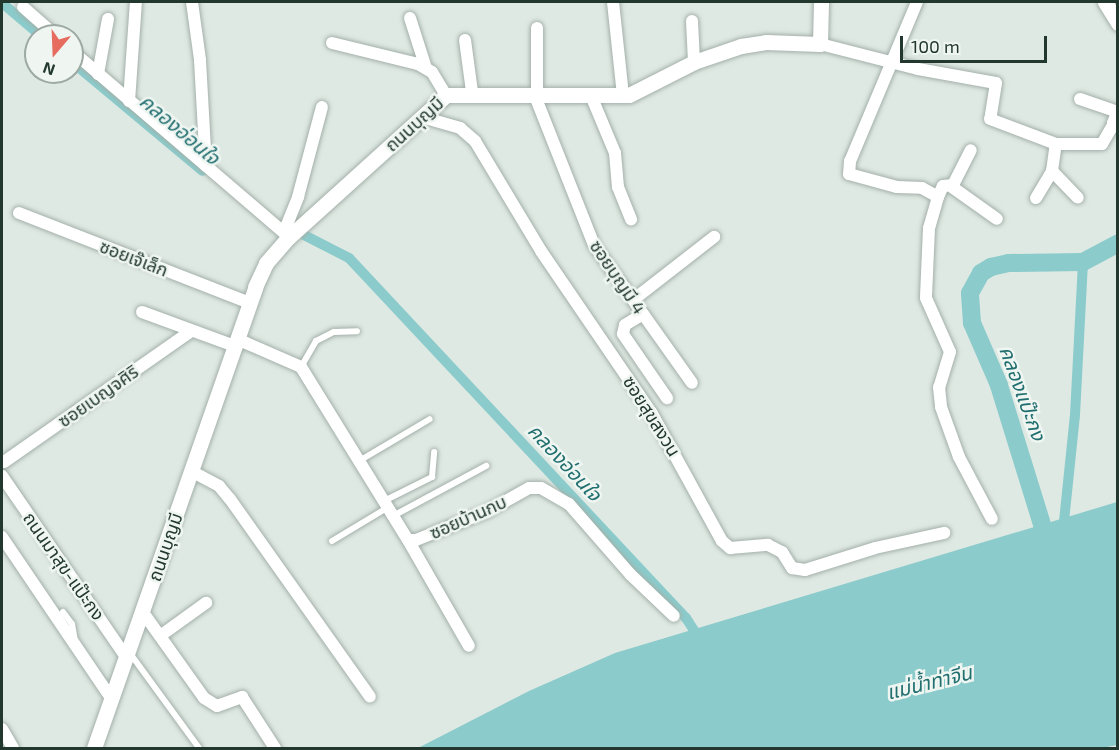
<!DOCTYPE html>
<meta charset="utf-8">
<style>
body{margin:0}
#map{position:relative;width:1119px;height:750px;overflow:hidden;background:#dfe9e3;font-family:"Exo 2","Noto Sans Thai",sans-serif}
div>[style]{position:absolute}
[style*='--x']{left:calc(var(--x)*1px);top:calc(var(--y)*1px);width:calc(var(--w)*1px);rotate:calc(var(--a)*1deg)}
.water>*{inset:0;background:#8bcbcb}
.canal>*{height:10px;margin:-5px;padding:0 5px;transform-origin:5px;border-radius:5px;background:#8bcbcb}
.river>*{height:18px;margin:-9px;padding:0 9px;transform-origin:9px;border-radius:9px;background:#8bcbcb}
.roads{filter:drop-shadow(0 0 2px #a3b0a9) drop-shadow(0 0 2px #a3b0a9)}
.service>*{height:6px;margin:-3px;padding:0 3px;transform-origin:3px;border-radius:3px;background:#fff}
.minor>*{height:12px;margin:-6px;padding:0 6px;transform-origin:6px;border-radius:6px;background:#fff}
.tertiary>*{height:15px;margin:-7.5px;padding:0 7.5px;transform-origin:7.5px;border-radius:7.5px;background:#fff}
span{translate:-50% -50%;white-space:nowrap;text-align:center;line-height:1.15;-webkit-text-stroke:5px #eff6f2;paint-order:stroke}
.street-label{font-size:18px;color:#22382e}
.water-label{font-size:20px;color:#216e6f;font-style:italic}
.frame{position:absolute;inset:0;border:3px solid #22382e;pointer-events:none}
.north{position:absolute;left:24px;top:24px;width:60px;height:60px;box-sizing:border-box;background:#eff6f2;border:2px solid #9daaa4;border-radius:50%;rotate:199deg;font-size:16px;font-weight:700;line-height:24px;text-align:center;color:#22382e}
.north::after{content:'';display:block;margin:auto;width:21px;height:27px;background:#e76c60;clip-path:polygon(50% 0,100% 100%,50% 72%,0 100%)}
.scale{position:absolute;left:900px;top:36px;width:147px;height:27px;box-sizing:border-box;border:3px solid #22382e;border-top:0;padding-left:8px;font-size:18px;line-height:21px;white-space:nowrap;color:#22382e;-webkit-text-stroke:4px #eff6f2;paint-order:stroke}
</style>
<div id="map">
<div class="water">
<div style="clip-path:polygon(1117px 502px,1117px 745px,1102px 748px,418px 748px,529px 691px,615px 653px)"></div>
</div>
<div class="canal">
<div style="--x:2;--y:3;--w:51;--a:40.2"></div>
<div style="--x:72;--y:62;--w:170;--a:39.8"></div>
<div style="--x:304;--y:235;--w:51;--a:27.1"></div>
<div style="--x:349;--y:258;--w:493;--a:46.9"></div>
<div style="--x:686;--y:618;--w:27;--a:57"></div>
<div style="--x:1063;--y:531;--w:117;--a:-84.1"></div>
<div style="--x:1075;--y:415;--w:153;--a:-87"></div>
</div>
<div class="river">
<div style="--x:1049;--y:547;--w:170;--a:-107.2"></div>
<div style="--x:999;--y:385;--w:68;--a:-113.5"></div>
<div style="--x:972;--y:323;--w:30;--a:-94"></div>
<div style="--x:970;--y:293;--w:23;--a:-61"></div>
<div style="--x:981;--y:273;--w:12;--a:-31"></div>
<div style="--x:991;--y:267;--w:18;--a:-13"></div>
<div style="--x:1009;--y:263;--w:74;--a:-0.8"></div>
<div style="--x:1083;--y:262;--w:40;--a:-28"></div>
</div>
<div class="roads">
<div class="service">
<div style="--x:301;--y:367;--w:30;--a:-60"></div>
<div style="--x:316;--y:341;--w:20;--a:-27"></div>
<div style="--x:334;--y:332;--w:23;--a:-2"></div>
<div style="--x:359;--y:461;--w:82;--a:-30.6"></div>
<div style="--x:384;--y:501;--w:54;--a:-26.6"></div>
<div style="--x:432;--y:477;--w:25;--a:-85"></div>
<div style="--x:393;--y:516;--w:106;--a:-28.3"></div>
<div style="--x:332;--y:541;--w:64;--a:-31"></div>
<div style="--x:63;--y:612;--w:15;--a:53"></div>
<div style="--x:72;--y:624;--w:17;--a:80"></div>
<div style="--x:129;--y:652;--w:119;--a:53.9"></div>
</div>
<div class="minor">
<div style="--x:192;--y:2;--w:59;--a:82.1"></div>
<div style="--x:200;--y:60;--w:106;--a:86.8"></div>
<div style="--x:613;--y:2;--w:95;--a:83.9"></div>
<div style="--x:917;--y:2;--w:173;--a:112.8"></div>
<div style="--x:850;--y:161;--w:13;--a:94"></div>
<div style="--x:849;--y:174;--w:50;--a:15.2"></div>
<div style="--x:897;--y:187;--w:25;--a:2"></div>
<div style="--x:922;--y:188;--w:18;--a:29"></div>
<div style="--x:938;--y:197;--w:32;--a:106"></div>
<div style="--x:929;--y:228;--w:70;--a:92.5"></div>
<div style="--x:926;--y:298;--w:59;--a:66"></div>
<div style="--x:950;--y:352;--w:37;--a:107"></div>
<div style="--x:939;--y:387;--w:20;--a:84"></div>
<div style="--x:941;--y:407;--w:53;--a:70.2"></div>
<div style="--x:959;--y:457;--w:70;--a:62"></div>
<div style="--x:23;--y:7;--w:44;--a:41.3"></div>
<div style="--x:410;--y:18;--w:52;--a:72.3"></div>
<div style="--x:692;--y:21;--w:41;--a:87.2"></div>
<div style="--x:537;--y:28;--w:68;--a:90"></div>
<div style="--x:465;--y:40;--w:52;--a:82.3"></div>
<div style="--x:332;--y:43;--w:89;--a:13.7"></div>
<div style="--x:418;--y:64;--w:16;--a:30"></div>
<div style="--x:432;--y:72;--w:27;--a:59"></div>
<div style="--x:820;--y:44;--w:101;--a:14.3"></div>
<div style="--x:918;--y:69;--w:79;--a:10.2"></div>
<div style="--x:996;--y:83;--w:36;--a:99"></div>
<div style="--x:990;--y:119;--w:71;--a:20.7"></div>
<div style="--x:1056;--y:144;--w:46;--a:0"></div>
<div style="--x:1102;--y:144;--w:24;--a:-60"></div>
<div style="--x:72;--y:51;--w:286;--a:40.6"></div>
<div style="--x:98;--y:74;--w:56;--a:-79.7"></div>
<div style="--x:535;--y:96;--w:160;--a:68.4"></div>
<div style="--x:594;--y:245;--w:169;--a:54.6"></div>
<div style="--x:592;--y:98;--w:60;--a:67.3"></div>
<div style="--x:615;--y:153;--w:34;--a:85"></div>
<div style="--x:618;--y:187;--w:35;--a:68"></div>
<div style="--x:1080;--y:99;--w:39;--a:19"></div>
<div style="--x:129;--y:101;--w:99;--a:-86"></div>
<div style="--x:422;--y:117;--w:40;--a:16"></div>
<div style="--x:460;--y:128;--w:20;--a:41"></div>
<div style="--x:475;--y:141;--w:128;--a:59"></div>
<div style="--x:541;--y:251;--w:195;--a:55.7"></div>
<div style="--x:651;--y:412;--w:147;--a:61.2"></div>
<div style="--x:722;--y:541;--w:11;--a:41"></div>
<div style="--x:730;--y:548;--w:38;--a:-5"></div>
<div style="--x:768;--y:545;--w:16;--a:27"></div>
<div style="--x:782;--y:552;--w:19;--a:58"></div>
<div style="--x:792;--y:568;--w:13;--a:9"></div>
<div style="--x:805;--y:570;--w:73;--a:-17.4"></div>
<div style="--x:875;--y:548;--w:71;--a:-12.3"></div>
<div style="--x:1052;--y:171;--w:37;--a:46"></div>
<div style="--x:952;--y:187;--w:55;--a:35.4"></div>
<div style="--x:938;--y:197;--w:12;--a:-66"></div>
<div style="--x:943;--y:186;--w:10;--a:-6"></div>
<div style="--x:953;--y:185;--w:39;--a:-63"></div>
<div style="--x:1036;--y:198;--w:31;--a:-59"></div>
<div style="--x:1052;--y:171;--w:27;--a:-82"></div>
<div style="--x:19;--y:213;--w:248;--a:21.3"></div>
<div style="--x:284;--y:232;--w:38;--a:-68"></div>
<div style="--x:298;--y:197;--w:93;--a:-75.1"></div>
<div style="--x:633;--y:300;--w:103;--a:-37.9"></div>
<div style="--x:142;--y:312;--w:99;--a:20.1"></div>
<div style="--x:643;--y:314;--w:21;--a:149"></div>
<div style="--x:625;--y:325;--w:9;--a:103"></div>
<div style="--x:623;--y:334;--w:78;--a:55.5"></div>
<div style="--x:237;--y:339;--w:70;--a:23.6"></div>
<div style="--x:301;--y:367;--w:203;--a:58.3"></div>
<div style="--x:408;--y:540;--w:8;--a:0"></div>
<div style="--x:416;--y:540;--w:78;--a:-21.9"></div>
<div style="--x:488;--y:511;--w:47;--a:-29.3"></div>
<div style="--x:529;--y:488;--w:12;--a:0"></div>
<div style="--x:541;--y:488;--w:32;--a:30"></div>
<div style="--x:569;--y:504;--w:94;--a:48.9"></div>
<div style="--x:631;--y:575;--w:59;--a:43.6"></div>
<div style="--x:4;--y:462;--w:228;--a:-35"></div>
<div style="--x:191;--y:471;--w:32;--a:28"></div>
<div style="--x:219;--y:486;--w:17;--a:50"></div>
<div style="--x:230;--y:499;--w:242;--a:54.7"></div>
<div style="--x:2;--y:476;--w:219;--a:55.6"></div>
<div style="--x:2;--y:537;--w:194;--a:55.9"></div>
<div style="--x:408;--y:540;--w:122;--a:60.1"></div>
<div style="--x:142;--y:611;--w:107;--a:54.5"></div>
<div style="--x:204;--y:698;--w:15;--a:32"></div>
<div style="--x:217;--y:706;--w:27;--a:-20"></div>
<div style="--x:242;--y:697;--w:61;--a:57.1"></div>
<div style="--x:160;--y:636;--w:57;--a:-35.7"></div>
<div style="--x:2;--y:729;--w:22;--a:60"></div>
</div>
<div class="tertiary">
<div style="--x:1105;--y:2;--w:25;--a:58"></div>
<div style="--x:1118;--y:112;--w:12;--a:110"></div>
<div style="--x:1114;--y:123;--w:4;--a:27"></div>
<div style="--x:94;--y:748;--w:488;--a:-70.7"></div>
<div style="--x:255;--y:287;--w:26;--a:-65"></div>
<div style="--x:266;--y:263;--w:35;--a:-49"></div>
<div style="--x:289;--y:237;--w:212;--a:-42.1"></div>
<div style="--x:446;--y:95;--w:183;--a:0"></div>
<div style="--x:629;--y:95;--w:73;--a:-26.9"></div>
<div style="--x:694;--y:62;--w:50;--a:-18.8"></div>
<div style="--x:741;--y:46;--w:25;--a:-9"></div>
<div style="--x:766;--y:42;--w:54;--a:2.1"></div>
<div style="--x:820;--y:44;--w:42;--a:-88.6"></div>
</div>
</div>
<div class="street-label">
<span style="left:414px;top:124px;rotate:-42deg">ถนนบุญมี</span>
<span style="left:134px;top:258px;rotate:21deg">ซอยเจ๊เล็ก</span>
<span style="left:618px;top:277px;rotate:56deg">ซอยบุญมี 4</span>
<span style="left:98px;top:396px;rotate:-35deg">ซอยเบญจศิริ</span>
<span style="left:652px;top:416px;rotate:58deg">ซอยสุขสงวน</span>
<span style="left:468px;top:517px;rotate:-24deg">ซอยบ้านกบ</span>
<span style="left:165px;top:547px;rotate:-71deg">ถนนบุญมี</span>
<span style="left:64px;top:566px;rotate:55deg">ถนนมาสุข-แป๊ะกง</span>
</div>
<div class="water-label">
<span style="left:180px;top:129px;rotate:40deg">คลองอ่อนใจ</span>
<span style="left:1023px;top:393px;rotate:70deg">คลองแป๊ะกง</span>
<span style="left:565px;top:462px;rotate:47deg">คลองอ่อนใจ</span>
<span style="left:929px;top:682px;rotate:-14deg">แม่น้ำท่าจีน</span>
</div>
<div class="frame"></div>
<div class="north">N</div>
<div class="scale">100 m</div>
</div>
